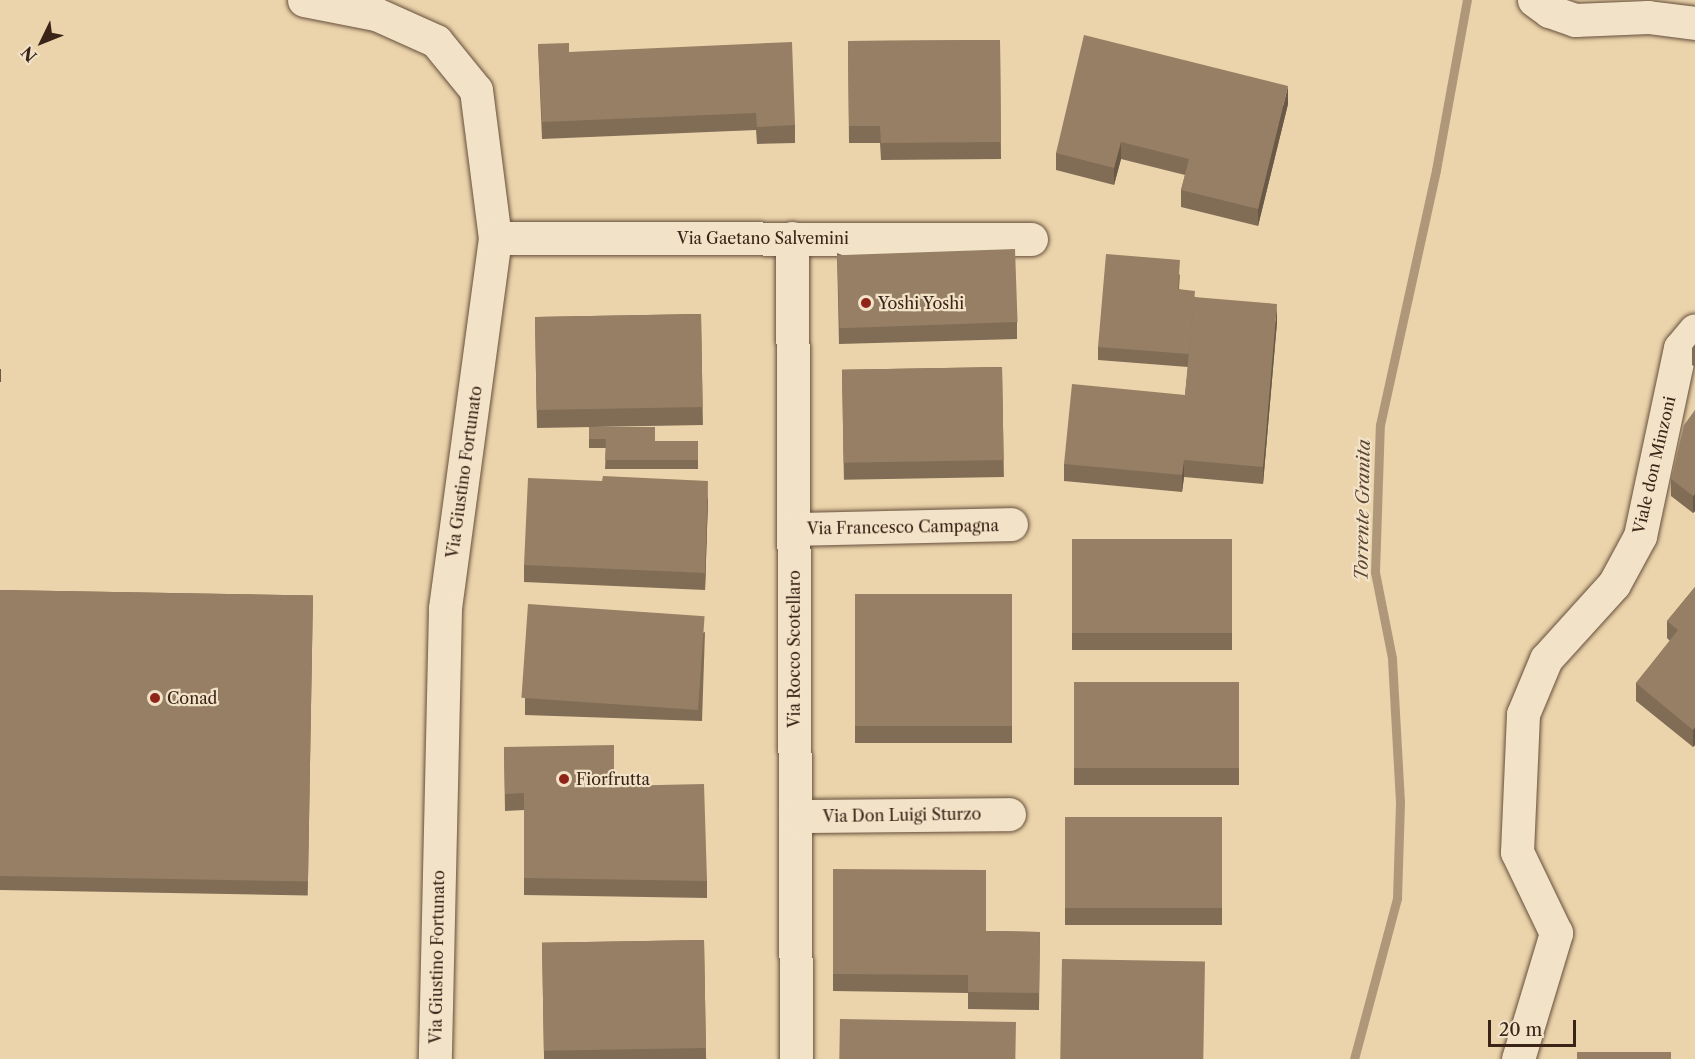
<!DOCTYPE html>
<style>
body{margin:0}
#map{position:relative;width:1695px;height:1059px;overflow:hidden;background:#ebd4ab;font-family:"Libre Caslon Text",serif}
div>[style]{position:absolute}
[style*='--x']{left:calc(var(--x)*1px);top:calc(var(--y)*1px);width:calc(var(--w)*1px);rotate:calc(var(--a)*1deg)}
.stream>*{height:9px;margin:-4.5px;padding:0 4.5px;transform-origin:4.5px;border-radius:4.5px;background:#af9879}
.roads{filter:drop-shadow(0 0 2px #664f3c) drop-shadow(0 0 2px #664f3c)}
.minor>*{height:33px;margin:-16.5px;padding:0 16.5px;transform-origin:16.5px;border-radius:16.5px;background:#f2e3c8}
.wall>*{inset:0;background:#816d56;transform-origin:0 0}
.shaded-wall>*{inset:0;background:#695946;transform-origin:0 0}
.building>*{inset:0;background:#967f64;transform-origin:0 0}
.dots>*{width:16px;height:16px;translate:-50% -50%;box-sizing:border-box;border:3px solid #f2e3c8;border-radius:50%}
span{translate:-50% -50%;white-space:nowrap;text-align:center;line-height:1.15;-webkit-text-stroke:4.5px #f2e3c8;paint-order:stroke}
.street-label{font-size:16px;color:#3a2317}
.poi-label{font-size:16px;color:#3a2317}
.left{translate:0 -50%;text-align:left}
.water-label{font-size:18px;color:#5d4634;font-style:italic}
.north{position:absolute;left:12px;top:12px;width:60px;height:60px;-webkit-text-stroke:4px #f2e3c8;paint-order:stroke;rotate:227deg;font-size:16px;font-weight:700;line-height:24px;text-align:center;color:#3a2317}
.north::after{content:'';display:block;margin:auto;width:21px;height:27px;background:#3a2317;clip-path:polygon(50% 0,100% 100%,50% 72%,0 100%)}
.scale{position:absolute;left:1488px;top:1020px;width:88px;height:27px;box-sizing:border-box;border:3px solid #3a2317;border-top:0;padding-left:8px;font-size:18px;line-height:21px;white-space:nowrap;color:#3a2317;-webkit-text-stroke:4px #f2e3c8;paint-order:stroke}
</style>
<div id="map">
<div class="stream">
<div style="--x:1354;--y:1059;--w:167;--a:-75"></div>
<div style="--x:1397;--y:898;--w:96;--a:-88.2"></div>
<div style="--x:1400;--y:802;--w:144;--a:-93.2"></div>
<div style="--x:1392;--y:658;--w:88;--a:-101.2"></div>
<div style="--x:1375;--y:572;--w:147;--a:-88.1"></div>
<div style="--x:1380;--y:425;--w:261;--a:-77.6"></div>
<div style="--x:1436;--y:170;--w:173;--a:-79.7"></div>
</div>
<div class="roads">
<div class="minor">
<div style="--x:304;--y:0;--w:73;--a:11"></div>
<div style="--x:376;--y:14;--w:66;--a:24.2"></div>
<div style="--x:436;--y:41;--w:63;--a:50.8"></div>
<div style="--x:476;--y:90;--w:149;--a:82.7"></div>
<div style="--x:495;--y:238;--w:374;--a:97.7"></div>
<div style="--x:445;--y:609;--w:450;--a:91.3"></div>
<div style="--x:1534;--y:0;--w:19;--a:36"></div>
<div style="--x:1549;--y:11;--w:28;--a:19"></div>
<div style="--x:1575;--y:20;--w:73;--a:-2.4"></div>
<div style="--x:1648;--y:17;--w:47;--a:7.3"></div>
<div style="--x:495;--y:238;--w:536;--a:0.11"></div>
<div style="--x:792;--y:238;--w:821;--a:89.72"></div>
<div style="--x:794;--y:529;--w:217;--a:-1.3"></div>
<div style="--x:795;--y:816;--w:214;--a:-0.5"></div>
<div style="--x:1518;--y:1059;--w:132;--a:-73.2"></div>
<div style="--x:1556;--y:933;--w:90;--a:-115.7"></div>
<div style="--x:1517;--y:852;--w:138;--a:-87.5"></div>
<div style="--x:1523;--y:714;--w:60;--a:-67.3"></div>
<div style="--x:1546;--y:659;--w:101;--a:-47.8"></div>
<div style="--x:1614;--y:584;--w:55;--a:-61.6"></div>
<div style="--x:1640;--y:536;--w:192;--a:-78"></div>
<div style="--x:1680;--y:348;--w:23;--a:-50"></div>
</div>
</div>
<div class="wall">
<div style="clip-path:polygon(1000px 40px,1001px 159px,881px 160px,880px 143px,849px 143px,848px 41px)"></div>
<div style="clip-path:polygon(538px 44px,569px 52px,795px 125px,795px 143px,757px 144px,756px 130px,542px 139px)"></div>
<div style="clip-path:polygon(1288px 104px,1258px 226px,1181px 207px,1181px 190px,1185px 175px,1121px 159px,1114px 185px,1056px 170px,1056px 153px)"></div>
<div style="clip-path:polygon(837px 253px,1017px 322px,1017px 339px,839px 344px)"></div>
<div style="clip-path:polygon(1180px 274px,1179px 289px,1195px 297px,1277px 322px,1263px 484px,1184px 477px,1182px 492px,1064px 481px,1064px 464px,1185px 395px,1188px 367px,1098px 360px,1098px 347px)"></div>
<div style="left:701px;top:314px;width:111px;height:166px;rotate:89deg"></div>
<div style="clip-path:polygon(1695px 344px,1695px 367px,1692px 365px,1692px 348px)"></div>
<div style="left:1002px;top:367px;width:110px;height:160px;rotate:89deg"></div>
<div style="clip-path:polygon(1695px 410px,1695px 511px,1693px 513px,1671px 496px,1671px 479px)"></div>
<div style="clip-path:polygon(589px 427px,655px 441px,698px 441px,698px 469px,605px 469px,606px 448px,589px 448px)"></div>
<div style="clip-path:polygon(708px 498px,705px 590px,524px 582px,524px 565px)"></div>
<div style="left:1072px;top:539px;width:160px;height:111px"></div>
<div style="clip-path:polygon(1695px 587px,1695px 745px,1693px 747px,1636px 701px,1636px 683px,1670px 641px,1667px 638px,1667px 621px)"></div>
<div style="left:0;top:590px;width:313px;height:300px;rotate:1deg"></div>
<div style="left:855px;top:594px;width:157px;height:149px"></div>
<div style="clip-path:polygon(705px 632px,702px 721px,525px 715px,525px 698px)"></div>
<div style="left:1074px;top:682px;width:165px;height:103px"></div>
<div style="clip-path:polygon(504px 747px,614px 786px,707px 881px,707px 898px,524px 895px,524px 810px,505px 811px)"></div>
<div style="left:1065px;top:817px;width:157px;height:108px"></div>
<div style="clip-path:polygon(833px 869px,986px 931px,1040px 932px,1039px 1010px,968px 1009px,968px 993px,833px 991px)"></div>
<div style="left:704px;top:940px;width:119px;height:162px;rotate:89deg"></div>
</div>
<div class="shaded-wall">
<div style="clip-path:polygon(1288px 86px,1288px 104px,1258px 226px,1258px 209px)"></div>
<div style="clip-path:polygon(1121px 142px,1121px 159px,1114px 185px,1114px 168px)"></div>
<div style="clip-path:polygon(1277px 304px,1277px 322px,1263px 484px,1263px 467px)"></div>
<div style="left:0;top:369px;width:1px;height:13px"></div>
<div style="clip-path:polygon(1184px 460px,1184px 477px,1182px 492px,1182px 475px)"></div>
<div style="clip-path:polygon(708px 481px,708px 498px,705px 590px,705px 573px)"></div>
<div style="clip-path:polygon(1695px 494px,1695px 511px,1693px 513px,1693px 496px)"></div>
<div style="clip-path:polygon(1695px 727px,1695px 745px,1693px 747px,1693px 730px)"></div>
</div>
<div class="building">
<div style="clip-path:polygon(1084px 35px,1288px 86px,1258px 209px,1181px 190px,1189px 159px,1121px 142px,1114px 168px,1056px 153px)"></div>
<div style="clip-path:polygon(1000px 40px,1001px 142px,881px 143px,880px 126px,849px 126px,848px 41px)"></div>
<div style="clip-path:polygon(792px 42px,795px 125px,757px 127px,756px 113px,542px 122px,538px 44px,569px 43px,569px 52px)"></div>
<div style="left:1015px;top:249px;width:73px;height:178px;rotate:88deg"></div>
<div style="clip-path:polygon(1106px 254px,1180px 260px,1178px 289px,1195px 291px,1189px 354px,1098px 347px)"></div>
<div style="clip-path:polygon(1194px 297px,1277px 304px,1263px 467px,1184px 460px,1182px 475px,1064px 464px,1072px 384px,1185px 395px)"></div>
<div style="left:701px;top:314px;width:93px;height:166px;rotate:89deg"></div>
<div style="left:1002px;top:367px;width:93px;height:160px;rotate:89deg"></div>
<div style="clip-path:polygon(1695px 410px,1695px 494px,1693px 496px,1671px 479px,1684px 425px)"></div>
<div style="clip-path:polygon(589px 427px,655px 427px,655px 441px,698px 441px,698px 460px,605px 460px,606px 439px,589px 439px)"></div>
<div style="clip-path:polygon(603px 476px,708px 481px,705px 573px,524px 565px,528px 478px,602px 481px)"></div>
<div style="left:1072px;top:539px;width:160px;height:94px"></div>
<div style="clip-path:polygon(1695px 587px,1695px 727px,1693px 730px,1636px 683px,1678px 630px,1667px 621px)"></div>
<div style="left:0;top:590px;width:313px;height:286px;rotate:1deg"></div>
<div style="left:855px;top:594px;width:157px;height:132px"></div>
<div style="left:528px;top:604px;width:177px;height:94px;rotate:4deg"></div>
<div style="left:1074px;top:682px;width:165px;height:86px"></div>
<div style="clip-path:polygon(614px 745px,614px 786px,704px 784px,707px 881px,524px 878px,524px 793px,505px 794px,504px 747px)"></div>
<div style="left:1065px;top:817px;width:157px;height:91px"></div>
<div style="clip-path:polygon(833px 869px,986px 870px,986px 931px,1040px 932px,1039px 993px,968px 992px,968px 975px,833px 974px)"></div>
<div style="left:704px;top:940px;width:108px;height:162px;rotate:89deg"></div>
<div style="left:1062px;top:959px;width:143px;height:100px;rotate:1deg"></div>
<div style="left:840px;top:1019px;width:176px;height:40px;rotate:1deg"></div>
<div style="left:1577px;top:1052px;width:94px;height:7px"></div>
</div>
<div class="dots">
<div style="left:866px;top:303px;background:#8f2418"></div>
<div style="left:155px;top:698px;background:#8f2418"></div>
<div style="left:564px;top:779px;background:#8f2418"></div>
</div>
<div class="street-label">
<span style="left:763px;top:238px">Via Gaetano Salvemini</span>
<span style="left:1654px;top:465px;rotate:-77deg">Viale don Minzoni</span>
<span style="left:464px;top:472px;rotate:-82deg">Via Giustino Fortunato</span>
<span style="left:903px;top:527px;rotate:-1deg">Via Francesco Campagna</span>
<span style="left:794px;top:649px;rotate:-90deg">Via Rocco Scotellaro</span>
<span style="left:902px;top:815px;rotate:-1deg">Via Don Luigi Sturzo</span>
<span style="left:437px;top:957px;rotate:-89deg">Via Giustino Fortunato</span>
</div>
<div class="poi-label">
<span class="left" style="left:878px;top:303px">Yoshi Yoshi</span>
<span class="left" style="left:167px;top:698px">Conad</span>
<span class="left" style="left:576px;top:779px">Fiorfrutta</span>
</div>
<div class="water-label">
<span style="left:1363px;top:510px;rotate:-89deg">Torrente Granita</span>
</div>
<div class="north">N</div>
<div class="scale">20 m</div>
</div>
